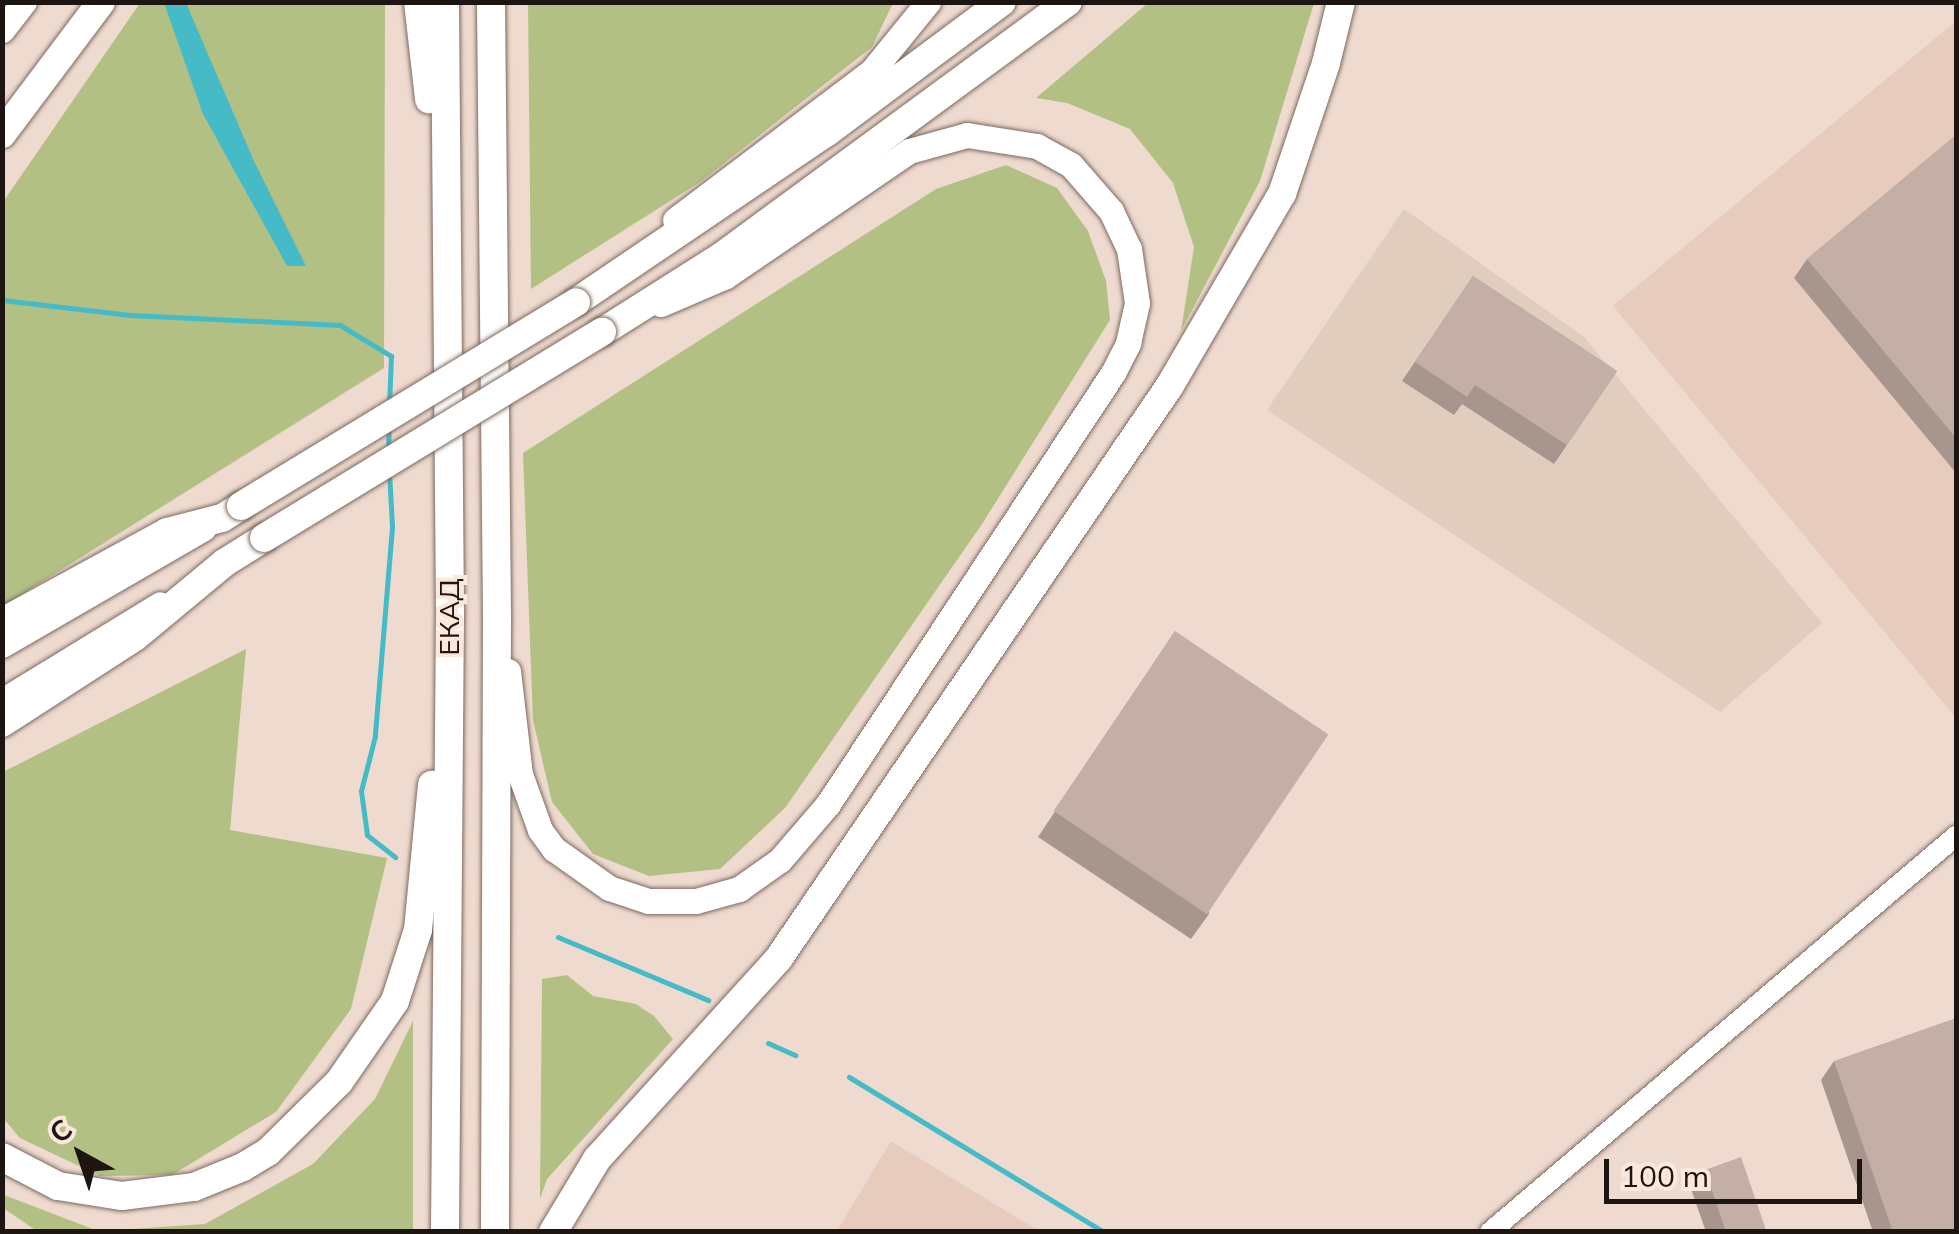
<!DOCTYPE html>
<meta charset="utf-8">
<style>
body{margin:0}
#map{position:relative;width:1959px;height:1234px;overflow:hidden;background:#efdacf;font-family:Mulish,sans-serif}
div>[style]{position:absolute}
[style*='--x']{left:calc(var(--x)*1px);top:calc(var(--y)*1px);width:calc(var(--w)*1px);rotate:calc(var(--a)*1deg)}
.commercial>*{inset:0;background:#e0cdbe}
.built>*{inset:0;background:#e7ccbd}
.green>*{inset:0;background:#b3c083}
.water>*{inset:0;background:#46bbc8}
.stream>*{height:5px;margin:-2.5px;padding:0 2.5px;transform-origin:2.5px;border-radius:2.5px;background:#46bbc8}
.roads{filter:drop-shadow(0 0 2px #7c6a60) drop-shadow(0 0 2px #7c6a60)}
.minor>*{height:20px;margin:-10px;padding:0 10px;transform-origin:10px;border-radius:10px;background:#fff}
.major>*{height:25px;margin:-12.5px;padding:0 12.5px;transform-origin:12.5px;border-radius:12.5px;background:#fff}
.highway>*{height:28px;margin:-14px;padding:0 14px;transform-origin:14px;border-radius:14px;background:#fff}
.bridges{filter:drop-shadow(0 0 2px #7c6a60) drop-shadow(0 0 2px #7c6a60)}
.highway-bridge>*{height:28px;margin:-14px;padding:0 14px;transform-origin:14px;border-radius:14px;background:#fff}
.wall>*{inset:0;background:#a8968e}
.building>*{inset:0;background:#c3afa5;transform-origin:0 0}
span{translate:-50% -50%;white-space:nowrap;text-align:center;line-height:1.15;-webkit-text-stroke:8px #fce7dc;paint-order:stroke}
.street-label{font-size:28px;color:#1c1511}
.frame{position:absolute;inset:0;border:5px solid #1c1511;pointer-events:none}
.north{position:absolute;left:30px;top:1104px;width:100px;height:100px;-webkit-text-stroke:8px #fce7dc;paint-order:stroke;rotate:320deg;font-size:28px;font-weight:700;line-height:40px;text-align:center;color:#1c1511}
.north::after{content:'';display:block;margin:auto;width:35px;height:45px;background:#1c1511;clip-path:polygon(50% 0,100% 100%,50% 72%,0 100%)}
.scale{position:absolute;left:1604px;top:1159px;width:258px;height:45px;box-sizing:border-box;border:5px solid #1c1511;border-top:0;padding-left:12px;font-size:30px;line-height:35px;white-space:nowrap;color:#1c1511;-webkit-text-stroke:8px #fce7dc;paint-order:stroke}
</style>
<div id="map">
<div class="commercial">
<div style="clip-path:polygon(1404px 209px,1584px 337px,1822px 623px,1720px 712px,1267px 410px)"></div>
</div>
<div class="built">
<div style="clip-path:polygon(1956px 21px,1956px 718px,1613px 306px)"></div>
<div style="clip-path:polygon(891px 1141px,1039px 1231px,837px 1231px)"></div>
</div>
<div class="green">
<div style="clip-path:polygon(140px 3px,385px 3px,384px 368px,3px 606px,3px 202px)"></div>
<div style="clip-path:polygon(528px 3px,528px 2px,893px 3px,872px 47px,700px 182px,531px 289px)"></div>
<div style="clip-path:polygon(1148px 3px,1314px 3px,1260px 181px,1181px 331px,1194px 247px,1173px 183px,1130px 129px,1067px 103px,1036px 98px)"></div>
<div style="clip-path:polygon(1006px 165px,1057px 188px,1088px 231px,1106px 281px,1110px 320px,982px 524px,785px 808px,720px 869px,649px 876px,593px 854px,552px 802px,533px 720px,523px 453px,936px 189px)"></div>
<div style="clip-path:polygon(246px 649px,230px 830px,387px 858px,351px 1009px,276px 1112px,172px 1175px,100px 1176px,20px 1138px,3px 1118px,3px 772px)"></div>
<div style="clip-path:polygon(567px 975px,593px 996px,636px 1004px,654px 1016px,673px 1039px,547px 1179px,540px 1199px,542px 979px)"></div>
<div style="clip-path:polygon(413px 1021px,413px 1231px,102px 1231px,205px 1224px,313px 1164px,375px 1099px)"></div>
<div style="clip-path:polygon(3px 1193px,4px 1195px,98px 1231px,37px 1231px,3px 1208px)"></div>
</div>
<div class="water">
<div style="clip-path:polygon(164px 3px,186px 3px,254px 161px,306px 266px,287px 266px,203px 114px)"></div>
</div>
<div class="stream">
<div style="--x:2;--y:300;--w:129;--a:6.7"></div>
<div style="--x:130;--y:315;--w:210;--a:2.7"></div>
<div style="--x:340;--y:325;--w:60;--a:31.3"></div>
<div style="--x:391;--y:356;--w:49;--a:92.3"></div>
<div style="--x:388;--y:450;--w:24;--a:-88"></div>
<div style="--x:389;--y:471;--w:56;--a:86.9"></div>
<div style="--x:392;--y:527;--w:210;--a:94.7"></div>
<div style="--x:375;--y:736;--w:57;--a:104.3"></div>
<div style="--x:361;--y:791;--w:44;--a:82.2"></div>
<div style="--x:367;--y:835;--w:36;--a:38"></div>
<div style="--x:558;--y:937;--w:163;--a:22.8"></div>
<div style="--x:768;--y:1043;--w:30;--a:24"></div>
<div style="--x:849;--y:1077;--w:298;--a:31.3"></div>
</div>
<div class="roads">
<div class="minor">
<div style="--x:1490;--y:1232;--w:612;--a:-40.36"></div>
</div>
<div class="major">
<div style="--x:2;--y:30;--w:36;--a:-52"></div>
<div style="--x:675;--y:220;--w:247;--a:-37.1"></div>
<div style="--x:872;--y:71;--w:89;--a:-50.9"></div>
<div style="--x:2;--y:645;--w:233;--a:-30.1"></div>
<div style="--x:508;--y:671;--w:104;--a:83.4"></div>
<div style="--x:520;--y:774;--w:59;--a:70.3"></div>
<div style="--x:540;--y:830;--w:24;--a:54"></div>
<div style="--x:554;--y:849;--w:67;--a:35.3"></div>
<div style="--x:609;--y:888;--w:41;--a:18.4"></div>
<div style="--x:648;--y:901;--w:48;--a:0"></div>
<div style="--x:696;--y:901;--w:45;--a:-15.6"></div>
<div style="--x:739;--y:889;--w:50;--a:-35.3"></div>
<div style="--x:780;--y:860;--w:74;--a:-49.4"></div>
<div style="--x:828;--y:804;--w:517;--a:-56.53"></div>
<div style="--x:1113;--y:373;--w:34;--a:-63"></div>
<div style="--x:1128;--y:343;--w:41;--a:-77.3"></div>
<div style="--x:1137;--y:303;--w:55;--a:-98.4"></div>
<div style="--x:1129;--y:249;--w:42;--a:-115.3"></div>
<div style="--x:1111;--y:211;--w:61;--a:-131"></div>
<div style="--x:1071;--y:165;--w:39;--a:-151"></div>
<div style="--x:1037;--y:146;--w:71;--a:-171.1"></div>
<div style="--x:967;--y:135;--w:60;--a:164.6"></div>
<div style="--x:909;--y:151;--w:222;--a:145.7"></div>
<div style="--x:726;--y:276;--w:71;--a:156.7"></div>
<div style="--x:2;--y:701;--w:185;--a:-31.5"></div>
</div>
<div class="highway">
<div style="--x:418;--y:2;--w:98;--a:83.5"></div>
<div style="--x:491;--y:2;--w:616;--a:89.44"></div>
<div style="--x:497;--y:618;--w:614;--a:90.19"></div>
<div style="--x:2;--y:134;--w:165;--a:-53.1"></div>
<div style="--x:576;--y:302;--w:302;--a:-34.1"></div>
<div style="--x:826;--y:133;--w:219;--a:-36.7"></div>
<div style="--x:602;--y:332;--w:142;--a:-32.3"></div>
<div style="--x:722;--y:256;--w:429;--a:-36.3"></div>
<div style="--x:2;--y:622;--w:188;--a:-28.6"></div>
<div style="--x:167;--y:532;--w:57;--a:-14.3"></div>
<div style="--x:222;--y:518;--w:22;--a:-32"></div>
<div style="--x:2;--y:723;--w:158;--a:-32.9"></div>
<div style="--x:135;--y:637;--w:116;--a:-39.7"></div>
<div style="--x:224;--y:563;--w:47;--a:-32"></div>
<div style="--x:2;--y:1157;--w:63;--a:27.4"></div>
<div style="--x:58;--y:1186;--w:65;--a:8.9"></div>
<div style="--x:122;--y:1196;--w:73;--a:-7.1"></div>
<div style="--x:194;--y:1187;--w:53;--a:-22.2"></div>
<div style="--x:243;--y:1167;--w:29;--a:-31"></div>
<div style="--x:268;--y:1152;--w:100;--a:-44.6"></div>
<div style="--x:339;--y:1082;--w:98;--a:-55.3"></div>
<div style="--x:395;--y:1001;--w:75;--a:-72.1"></div>
<div style="--x:418;--y:930;--w:146;--a:-84.5"></div>
<div style="--x:445;--y:1232;--w:617;--a:-89.54"></div>
<div style="--x:450;--y:615;--w:613;--a:-90.47"></div>
<div style="--x:553;--y:1232;--w:85;--a:-58.9"></div>
<div style="--x:597;--y:1159;--w:271;--a:-47.8"></div>
<div style="--x:779;--y:958;--w:691;--a:-55.67"></div>
<div style="--x:1169;--y:387;--w:224;--a:-59.7"></div>
<div style="--x:1282;--y:194;--w:138;--a:-71.4"></div>
<div style="--x:1326;--y:63;--w:63;--a:-76.2"></div>
</div>
</div>
<div class="bridges">
<div class="highway-bridge">
<div style="--x:241;--y:506;--w:392;--a:-31.3"></div>
<div style="--x:264;--y:538;--w:396;--a:-31.4"></div>
</div>
</div>
<div class="wall">
<div style="clip-path:polygon(1956px 135px,1956px 473px,1794px 278px,1807px 259px)"></div>
<div style="clip-path:polygon(1473px 276px,1617px 371px,1554px 464px,1462px 404px,1454px 415px,1402px 381px)"></div>
<div style="clip-path:polygon(1175px 631px,1209px 914px,1191px 939px,1038px 837px)"></div>
<div style="clip-path:polygon(1834px 1061px,1956px 1232px,1873px 1232px,1821px 1080px)"></div>
<div style="clip-path:polygon(1705px 1170px,1766px 1230px,1764px 1232px,1706px 1232px,1691px 1189px)"></div>
</div>
<div class="building">
<div style="clip-path:polygon(1956px 135px,1956px 438px,1807px 259px)"></div>
<div style="clip-path:polygon(1473px 276px,1617px 371px,1567px 445px,1475px 385px,1467px 397px,1415px 362px)"></div>
<div style="left:1175px;top:631px;width:185px;height:217px;rotate:34deg"></div>
<div style="clip-path:polygon(1956px 1018px,1956px 1232px,1893px 1232px,1834px 1061px)"></div>
<div style="clip-path:polygon(1741px 1157px,1766px 1230px,1760px 1232px,1726px 1232px,1705px 1170px)"></div>
</div>
<div class="street-label">
<span style="left:449px;top:617px;rotate:-90deg">ЕКАД</span>
</div>
<div class="frame"></div>
<div class="north">С</div>
<div class="scale">100 m</div>
</div>
